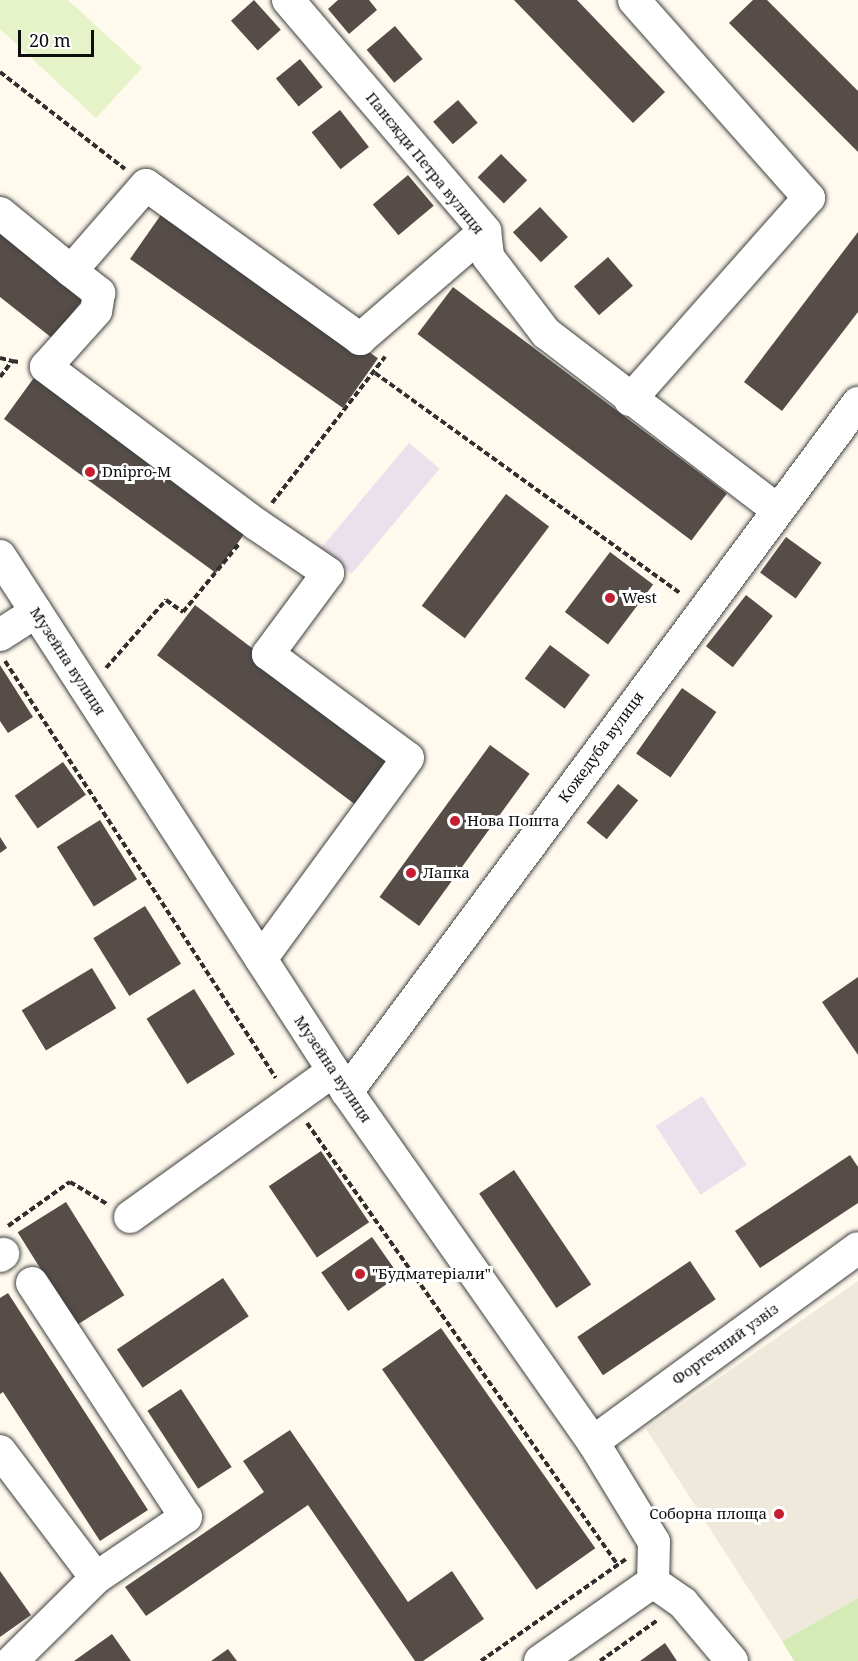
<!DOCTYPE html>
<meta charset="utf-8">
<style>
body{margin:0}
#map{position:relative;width:858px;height:1661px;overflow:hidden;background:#fffaed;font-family:"Noto Serif",serif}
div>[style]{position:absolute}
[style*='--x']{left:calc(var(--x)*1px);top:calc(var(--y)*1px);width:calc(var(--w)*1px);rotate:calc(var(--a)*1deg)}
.industrial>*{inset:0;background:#eae1ec;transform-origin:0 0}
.green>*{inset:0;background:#d5ebb5}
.pitch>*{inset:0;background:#e6f2c7}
.plaza>*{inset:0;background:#efe9dc}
.building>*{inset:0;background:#564d49;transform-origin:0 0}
.path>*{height:4px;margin-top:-2px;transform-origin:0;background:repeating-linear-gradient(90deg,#2f2f2f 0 6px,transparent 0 9px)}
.roads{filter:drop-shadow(0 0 2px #404040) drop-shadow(0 0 2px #404040)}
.minor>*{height:32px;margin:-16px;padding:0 16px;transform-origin:16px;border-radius:16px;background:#fff}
.dots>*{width:16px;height:16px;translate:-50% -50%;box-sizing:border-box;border:3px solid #fff;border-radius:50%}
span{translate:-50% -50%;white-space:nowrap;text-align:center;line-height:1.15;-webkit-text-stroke:6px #fff;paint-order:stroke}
.street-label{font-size:15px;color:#0d0d0d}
.poi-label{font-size:15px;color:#0d0d0d}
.left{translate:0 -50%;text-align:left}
.right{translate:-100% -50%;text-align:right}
.scale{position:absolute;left:18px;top:30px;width:76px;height:27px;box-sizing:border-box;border:3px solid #0d0d0d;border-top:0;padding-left:8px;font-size:18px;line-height:21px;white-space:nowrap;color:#0d0d0d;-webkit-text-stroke:4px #fff;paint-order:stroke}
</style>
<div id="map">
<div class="industrial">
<div style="left:409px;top:443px;width:40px;height:137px;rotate:40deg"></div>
<div style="left:702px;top:1096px;width:82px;height:55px;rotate:57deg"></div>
</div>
<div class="green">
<div style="clip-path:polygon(858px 1598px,858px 1661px,794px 1661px,782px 1641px)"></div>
</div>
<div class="pitch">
<div style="clip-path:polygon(0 0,68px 0,142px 68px,96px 118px,0 29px)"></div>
</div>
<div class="plaza">
<div style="clip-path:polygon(858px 1281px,858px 1598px,782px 1641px,646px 1429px)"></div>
</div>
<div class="building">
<div style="left:254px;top:0;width:40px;height:31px;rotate:48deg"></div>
<div style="clip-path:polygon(338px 0,369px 0,377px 10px,349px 34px,328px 9px)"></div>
<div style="clip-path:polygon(514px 0,577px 0,665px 92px,633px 123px)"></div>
<div style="clip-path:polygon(753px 0,767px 0,858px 91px,858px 152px,729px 23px)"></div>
<div style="left:395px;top:26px;width:43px;height:37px;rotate:50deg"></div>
<div style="left:300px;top:59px;width:36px;height:31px;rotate:51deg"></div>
<div style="left:458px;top:100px;width:30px;height:33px;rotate:49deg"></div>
<div style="left:340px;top:110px;width:47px;height:36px;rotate:52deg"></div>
<div style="left:501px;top:154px;width:37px;height:33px;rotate:45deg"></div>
<div style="left:408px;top:175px;width:40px;height:46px;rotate:50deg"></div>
<div style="left:540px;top:207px;width:41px;height:37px;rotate:47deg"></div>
<div style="left:165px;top:209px;width:260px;height:61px;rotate:35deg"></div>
<div style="clip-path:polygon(0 218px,90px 291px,52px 338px,0 297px)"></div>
<div style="clip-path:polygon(858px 232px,858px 312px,782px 411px,744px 382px)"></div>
<div style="left:608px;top:257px;width:38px;height:45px;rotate:49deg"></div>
<div style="left:453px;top:287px;width:343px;height:59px;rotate:37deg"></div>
<div style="left:41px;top:368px;width:262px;height:63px;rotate:36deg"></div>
<div style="left:506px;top:494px;width:54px;height:140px;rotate:37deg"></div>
<div style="left:786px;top:537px;width:44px;height:44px;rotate:36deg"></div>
<div style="left:610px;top:552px;width:54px;height:75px;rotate:37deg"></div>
<div style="left:746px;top:595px;width:34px;height:65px;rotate:38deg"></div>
<div style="left:195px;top:605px;width:258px;height:63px;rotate:37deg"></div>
<div style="left:550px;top:645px;width:50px;height:42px;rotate:37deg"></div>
<div style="clip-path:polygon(0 665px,33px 717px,8px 733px,0 721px)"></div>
<div style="left:682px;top:688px;width:42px;height:80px;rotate:35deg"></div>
<div style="left:490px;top:745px;width:49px;height:188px;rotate:36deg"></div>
<div style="left:63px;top:762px;width:40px;height:59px;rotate:55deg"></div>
<div style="left:618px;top:784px;width:26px;height:50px;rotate:39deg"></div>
<div style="left:100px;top:820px;width:70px;height:51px;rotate:58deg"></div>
<div style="clip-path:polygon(0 837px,7px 848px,0 853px)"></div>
<div style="left:145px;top:906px;width:68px;height:61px;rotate:58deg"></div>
<div style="left:92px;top:968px;width:47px;height:82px;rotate:59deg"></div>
<div style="clip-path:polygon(858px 977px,858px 1055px,822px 1002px)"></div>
<div style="left:194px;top:989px;width:77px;height:56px;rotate:58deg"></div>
<div style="left:321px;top:1151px;width:86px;height:63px;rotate:56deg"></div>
<div style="clip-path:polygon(850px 1155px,858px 1167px,858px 1203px,760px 1268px,735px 1231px)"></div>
<div style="left:514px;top:1170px;width:138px;height:42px;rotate:56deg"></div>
<div style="left:66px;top:1202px;width:110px;height:57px;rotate:58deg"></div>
<div style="left:372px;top:1237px;width:47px;height:62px;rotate:55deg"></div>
<div style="left:690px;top:1261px;width:46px;height:136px;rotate:56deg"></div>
<div style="left:223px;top:1278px;width:46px;height:128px;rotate:56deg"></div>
<div style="clip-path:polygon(8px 1293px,148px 1510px,100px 1541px,3px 1392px,0 1394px,0 1298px)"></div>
<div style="left:441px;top:1328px;width:269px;height:72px;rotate:55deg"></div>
<div style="left:181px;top:1389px;width:93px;height:40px;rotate:57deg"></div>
<div style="clip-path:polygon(290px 1430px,408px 1602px,452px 1571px,484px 1619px,423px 1661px,415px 1661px,308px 1505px,146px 1616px,125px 1587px,264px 1492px,243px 1461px)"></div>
<div style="clip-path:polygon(0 1571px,31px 1615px,0 1637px)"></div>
<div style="clip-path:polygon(112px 1634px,131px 1661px,74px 1661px)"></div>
<div style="clip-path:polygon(665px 1643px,677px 1661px,640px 1661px)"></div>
<div style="clip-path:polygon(228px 1649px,237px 1661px,211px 1661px)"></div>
</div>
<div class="path">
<div style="--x:0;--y:72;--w:158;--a:37.8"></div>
<div style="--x:0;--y:358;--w:12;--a:14"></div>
<div style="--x:375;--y:373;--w:377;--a:35.8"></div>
<div style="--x:0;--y:377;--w:20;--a:-53"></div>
<div style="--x:12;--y:361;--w:7;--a:8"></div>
<div style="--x:272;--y:503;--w:185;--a:-52.3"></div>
<div style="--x:5;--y:661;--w:497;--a:57"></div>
<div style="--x:106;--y:668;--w:91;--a:-48.6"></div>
<div style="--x:166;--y:600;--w:21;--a:35"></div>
<div style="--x:183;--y:612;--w:88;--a:-50.5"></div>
<div style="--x:307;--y:1123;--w:539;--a:54.89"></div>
<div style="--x:8;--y:1226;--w:76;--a:-35.4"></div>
<div style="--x:70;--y:1182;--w:43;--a:30.7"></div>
<div style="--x:481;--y:1661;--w:177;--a:-35.1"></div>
<div style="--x:600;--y:1661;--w:71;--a:-35.3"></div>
</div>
<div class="roads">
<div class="minor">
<div style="--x:288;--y:0;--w:304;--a:49.5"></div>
<div style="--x:485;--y:231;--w:26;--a:83"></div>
<div style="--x:488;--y:257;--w:96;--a:52.7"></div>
<div style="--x:546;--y:333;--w:290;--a:37.4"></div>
<div style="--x:0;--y:213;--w:92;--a:39.2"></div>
<div style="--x:71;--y:271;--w:114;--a:-48.9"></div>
<div style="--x:146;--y:185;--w:264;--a:35.7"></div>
<div style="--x:360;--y:339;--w:165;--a:-40.8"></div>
<div style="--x:71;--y:271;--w:36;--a:38"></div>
<div style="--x:99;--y:293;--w:18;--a:99"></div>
<div style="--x:96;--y:311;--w:75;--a:131.8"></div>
<div style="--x:46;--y:367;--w:262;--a:36.8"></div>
<div style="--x:256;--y:524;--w:87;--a:34.2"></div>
<div style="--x:328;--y:573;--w:101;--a:126.5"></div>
<div style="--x:268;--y:654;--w:174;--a:36.6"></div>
<div style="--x:408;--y:758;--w:249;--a:126.2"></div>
<div style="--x:630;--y:400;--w:270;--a:-48.5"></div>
<div style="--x:809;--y:198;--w:264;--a:-131.5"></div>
<div style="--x:0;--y:556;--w:639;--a:57.08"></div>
<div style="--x:347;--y:1092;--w:428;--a:54.9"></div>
<div style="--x:593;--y:1442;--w:117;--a:58.6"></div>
<div style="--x:654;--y:1542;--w:40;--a:91.4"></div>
<div style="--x:0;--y:635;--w:43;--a:-32.6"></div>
<div style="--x:347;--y:1092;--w:858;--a:-53.44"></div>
<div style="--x:130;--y:1217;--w:250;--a:-35.7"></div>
<div style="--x:0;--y:1256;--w:4;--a:-34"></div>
<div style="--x:32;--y:1283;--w:280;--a:56.7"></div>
<div style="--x:186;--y:1517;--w:109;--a:145.9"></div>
<div style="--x:593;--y:1442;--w:328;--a:-36.2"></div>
<div style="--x:0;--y:1451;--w:159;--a:52.9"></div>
<div style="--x:96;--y:1578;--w:118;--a:135.3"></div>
<div style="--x:653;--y:1582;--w:37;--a:35"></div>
<div style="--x:683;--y:1603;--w:76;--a:49.8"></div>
<div style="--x:540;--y:1661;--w:138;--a:-35"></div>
</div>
</div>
<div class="dots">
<div style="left:90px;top:472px;background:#c31f31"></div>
<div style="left:610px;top:598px;background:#c31f31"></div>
<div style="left:455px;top:821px;background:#c31f31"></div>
<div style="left:411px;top:873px;background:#c31f31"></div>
<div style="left:360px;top:1274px;background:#c31f31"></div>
<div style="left:779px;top:1514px;background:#c31f31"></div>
</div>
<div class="street-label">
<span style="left:425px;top:163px;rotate:51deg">Панєжди Петра вулиця</span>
<span style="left:68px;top:661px;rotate:57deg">Музейна вулиця</span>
<span style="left:601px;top:747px;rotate:-54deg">Кожедуба вулиця</span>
<span style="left:333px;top:1069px;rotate:56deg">Музейна вулиця</span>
<span style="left:725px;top:1344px;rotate:-36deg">Фортечний узвіз</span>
</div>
<div class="poi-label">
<span class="left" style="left:102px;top:472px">Dnipro-M</span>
<span class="left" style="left:622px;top:598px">West</span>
<span class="left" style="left:467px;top:821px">Нова Пошта</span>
<span class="left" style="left:423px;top:873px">Лапка</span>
<span class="left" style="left:372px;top:1274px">"Будматеріали"</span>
<span class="right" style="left:767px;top:1514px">Соборна площа</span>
</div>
<div class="scale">20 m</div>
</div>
